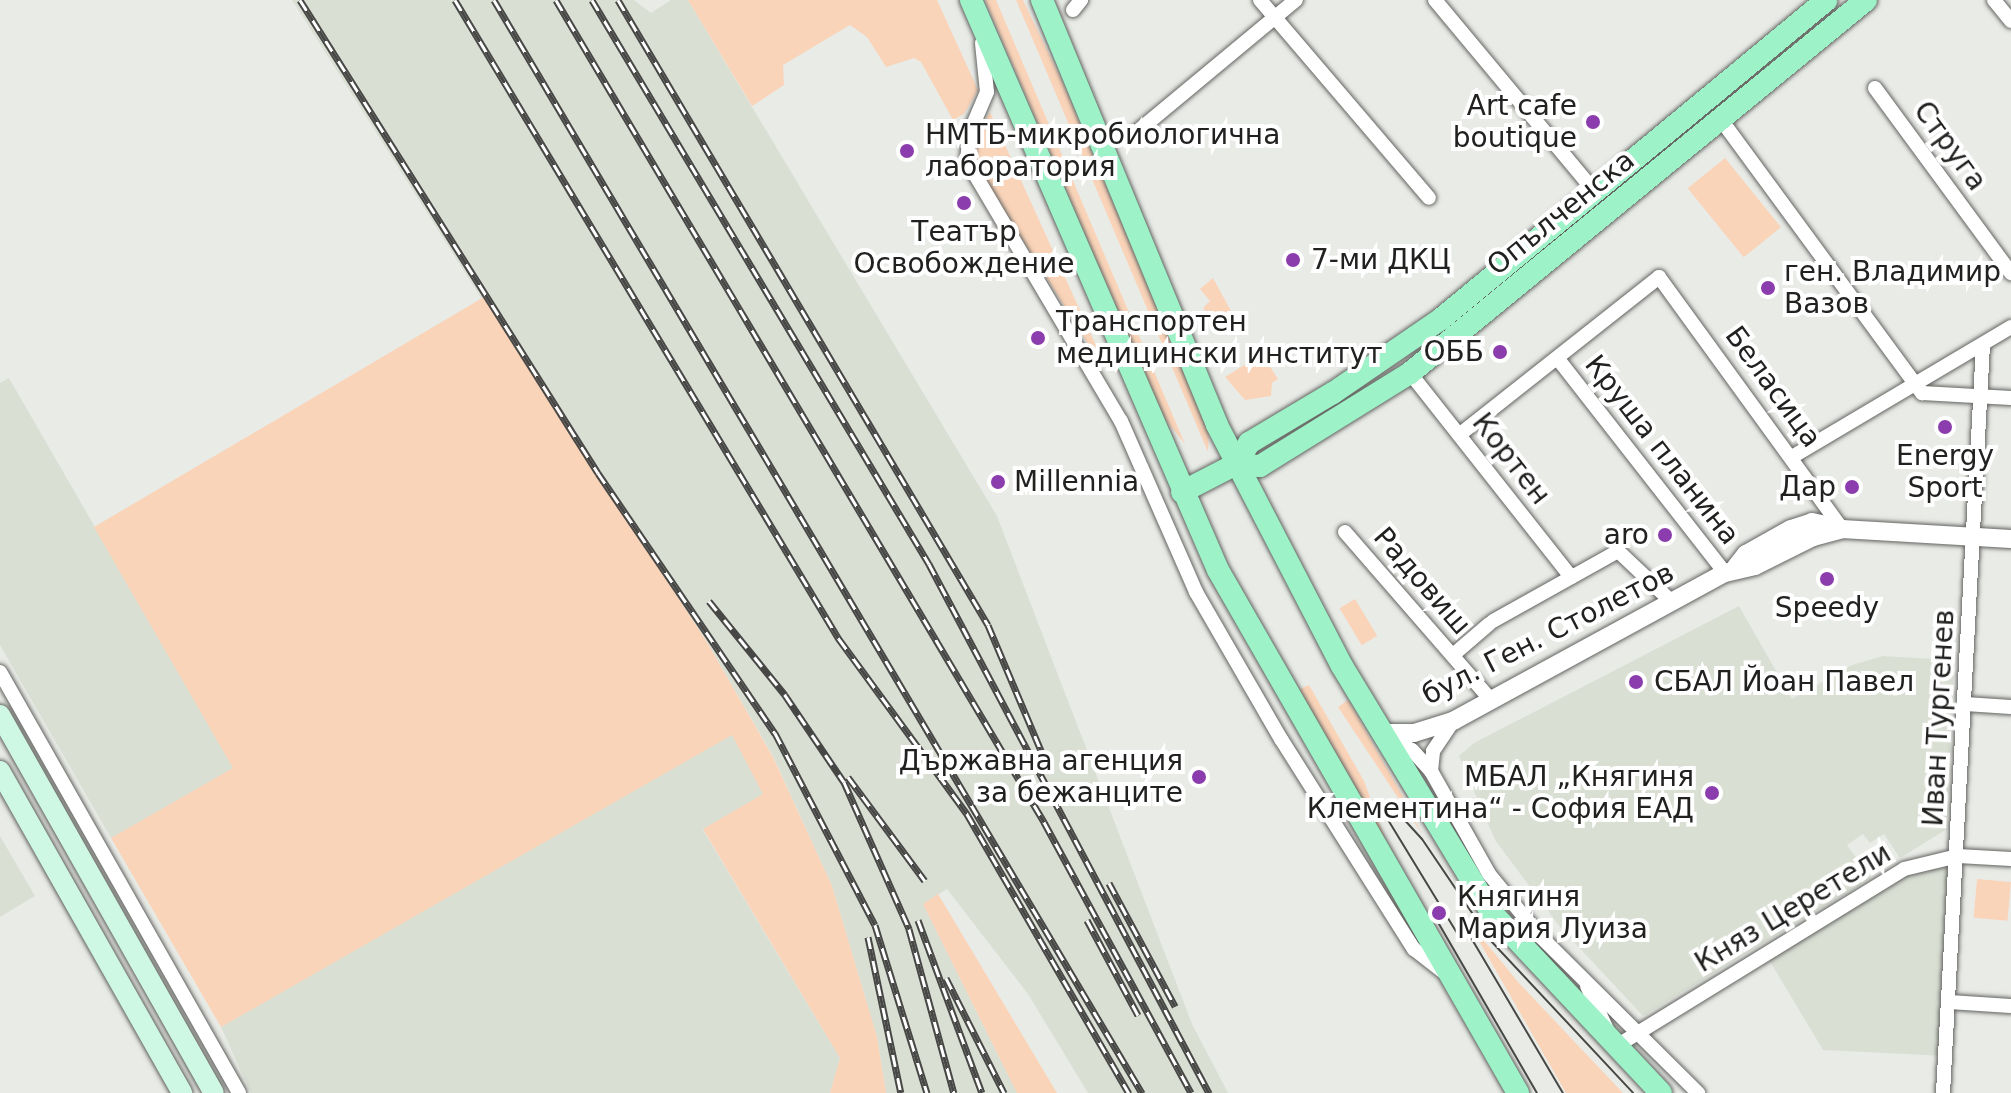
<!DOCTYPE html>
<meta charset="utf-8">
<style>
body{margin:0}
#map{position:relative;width:2011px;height:1093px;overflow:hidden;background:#e9ebe7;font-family:"DejaVu Sans",sans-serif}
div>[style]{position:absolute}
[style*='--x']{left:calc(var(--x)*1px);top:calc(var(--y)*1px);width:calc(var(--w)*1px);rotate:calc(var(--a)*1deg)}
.built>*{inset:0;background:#dadfd4}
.green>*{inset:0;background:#fad4b9;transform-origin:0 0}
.roads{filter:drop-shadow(0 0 2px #636461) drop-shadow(0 0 2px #636461)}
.minor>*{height:14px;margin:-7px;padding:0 7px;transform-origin:7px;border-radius:7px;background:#fff}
.tertiary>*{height:18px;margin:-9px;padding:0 9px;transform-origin:9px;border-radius:9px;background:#fff}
.secondary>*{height:20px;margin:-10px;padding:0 10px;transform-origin:10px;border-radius:10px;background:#cef8e3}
.primary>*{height:22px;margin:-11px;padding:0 11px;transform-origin:11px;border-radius:11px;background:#9df2c8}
.tram>*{height:2px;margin:-1px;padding:0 1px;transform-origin:1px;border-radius:1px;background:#474746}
.rail>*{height:7px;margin-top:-3.5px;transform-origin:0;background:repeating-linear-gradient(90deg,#fff 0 12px,#474746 0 24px);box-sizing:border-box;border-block:2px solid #474746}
.dots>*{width:22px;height:22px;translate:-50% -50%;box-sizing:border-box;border:4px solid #fff;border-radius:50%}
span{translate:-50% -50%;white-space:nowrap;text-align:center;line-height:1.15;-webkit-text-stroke:8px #fff;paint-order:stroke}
.poi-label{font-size:28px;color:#212120}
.right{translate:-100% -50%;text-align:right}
.left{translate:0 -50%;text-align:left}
.street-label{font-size:28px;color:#212120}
</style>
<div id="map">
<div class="built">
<div style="clip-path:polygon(292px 0,634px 0,651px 13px,671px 0,688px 0,997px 516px,1192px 1024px,1228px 1093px,1088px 1093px,1028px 994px,947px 889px,923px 904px,1017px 1093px,886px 1093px,877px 1037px,832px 886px,773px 756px,708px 644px,589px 468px)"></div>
<div style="clip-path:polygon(9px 378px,234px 768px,111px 838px,0 645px,0 383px)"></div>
<div style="clip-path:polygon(1739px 606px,1792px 699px,1852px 665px,1883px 656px,1954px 660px,1947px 829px,1900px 858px,1884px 834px,1870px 843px,1863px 834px,1847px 845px,1871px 878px,1643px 1016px,1560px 927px,1495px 840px,1459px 756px,1474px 743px)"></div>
<div style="clip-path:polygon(732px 734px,764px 794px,703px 830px,840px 1058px,830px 1093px,251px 1093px,221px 1027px)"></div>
<div style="clip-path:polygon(0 836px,35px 896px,0 917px)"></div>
<div style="clip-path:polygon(1958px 856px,1945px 1056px,1823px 1050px,1765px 953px,1886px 879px)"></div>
</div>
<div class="green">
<div style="clip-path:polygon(688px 0,937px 0,978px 90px,964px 114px,953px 120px,921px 62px,914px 58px,886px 67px,867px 37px,850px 25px,783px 65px,784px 85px,752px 106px)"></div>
<div style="clip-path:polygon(985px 0,996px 0,1185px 444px,1164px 418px)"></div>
<div style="clip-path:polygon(1016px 0,1023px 0,1061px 79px,1209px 433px,1208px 452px)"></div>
<div style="clip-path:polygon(990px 112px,1098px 350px,1093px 352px,974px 163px,975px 136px)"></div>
<div style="left:1725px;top:158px;width:89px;height:48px;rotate:51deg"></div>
<div style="clip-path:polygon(1213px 278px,1231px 311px,1216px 323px,1203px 308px,1210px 301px,1200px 289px)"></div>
<div style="clip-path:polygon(484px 297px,708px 644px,773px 757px,832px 886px,877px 1037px,886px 1093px,830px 1093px,840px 1058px,703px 829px,763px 794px,732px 735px,221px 1027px,111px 838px,233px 768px,94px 527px)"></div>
<div style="clip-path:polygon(1262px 354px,1278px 379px,1272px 383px,1271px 396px,1245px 400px,1225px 377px)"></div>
<div style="left:1355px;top:599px;width:43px;height:18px;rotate:59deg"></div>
<div style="clip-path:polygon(1309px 685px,1364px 781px,1387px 843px,1298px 690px)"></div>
<div style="clip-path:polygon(1348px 700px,1405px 800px,1422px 834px,1338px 707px)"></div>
<div style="left:1977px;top:879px;width:34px;height:39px;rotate:5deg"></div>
<div style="clip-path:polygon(938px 894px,1057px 1093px,1017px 1093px,923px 904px)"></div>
<div style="clip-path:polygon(1467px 920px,1519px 983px,1623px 1093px,1566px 1093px)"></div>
</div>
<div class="roads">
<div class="minor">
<div style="--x:1260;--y:0;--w:260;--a:49.5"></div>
<div style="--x:1435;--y:0;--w:250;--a:50.2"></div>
<div style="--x:1994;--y:0;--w:27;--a:51"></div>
<div style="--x:1073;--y:10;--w:13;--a:-51"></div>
<div style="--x:982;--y:43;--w:49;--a:84.2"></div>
<div style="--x:987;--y:92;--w:43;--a:113"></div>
<div style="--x:970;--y:132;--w:29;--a:96"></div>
<div style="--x:967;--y:161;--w:302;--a:59.4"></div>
<div style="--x:1121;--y:421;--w:187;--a:66.3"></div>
<div style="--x:1196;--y:592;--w:170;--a:60"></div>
<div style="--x:1281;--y:739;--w:249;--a:57.7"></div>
<div style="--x:1414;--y:949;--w:37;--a:38"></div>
<div style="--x:1875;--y:88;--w:230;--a:53.7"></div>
<div style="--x:1722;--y:121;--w:338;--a:53.7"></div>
<div style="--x:1922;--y:393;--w:89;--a:3.2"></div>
<div style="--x:1132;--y:136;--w:213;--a:-39.7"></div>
<div style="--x:1558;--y:359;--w:271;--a:52"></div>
<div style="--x:1410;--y:373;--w:260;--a:51.7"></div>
<div style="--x:1459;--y:435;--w:255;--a:-38.3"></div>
<div style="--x:1659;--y:277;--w:311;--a:54"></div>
<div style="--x:1792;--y:457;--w:255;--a:-30.7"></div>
<div style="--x:1345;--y:532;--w:223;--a:49"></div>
<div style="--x:1493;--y:621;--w:143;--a:-29.2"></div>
<div style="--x:1618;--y:551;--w:74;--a:43.4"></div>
<div style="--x:1453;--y:655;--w:48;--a:-40.7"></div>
<div style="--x:0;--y:672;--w:484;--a:60.4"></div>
<div style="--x:1965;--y:704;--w:46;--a:3.7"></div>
<div style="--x:1389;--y:738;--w:26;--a:28"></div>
<div style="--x:1412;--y:750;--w:28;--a:48"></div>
<div style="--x:1431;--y:771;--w:118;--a:60.6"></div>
<div style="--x:1489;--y:874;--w:80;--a:50.6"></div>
<div style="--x:1540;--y:936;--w:223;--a:44.8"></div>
<div style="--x:1431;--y:771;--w:20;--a:-84"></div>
<div style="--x:1433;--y:751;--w:36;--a:-56"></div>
<div style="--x:1587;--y:986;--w:67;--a:65.3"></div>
<div style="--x:1615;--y:1047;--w:339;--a:-31.6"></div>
<div style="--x:1904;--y:869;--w:56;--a:-13.5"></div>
<div style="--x:1958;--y:856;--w:53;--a:3.2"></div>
<div style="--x:1949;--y:1002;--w:62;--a:3.7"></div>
<div style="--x:1943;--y:1093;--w:749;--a:-86.94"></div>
</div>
<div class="tertiary">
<div style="--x:1735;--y:568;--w:18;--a:-52"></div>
<div style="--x:1746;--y:554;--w:51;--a:-29.1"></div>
<div style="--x:1791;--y:529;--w:22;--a:-18"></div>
<div style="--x:1812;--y:522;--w:29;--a:12"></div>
<div style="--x:1381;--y:733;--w:33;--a:0"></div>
<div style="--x:1414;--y:733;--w:41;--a:-17.1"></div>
<div style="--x:1453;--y:721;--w:310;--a:-28.6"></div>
<div style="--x:1725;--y:573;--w:31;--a:-13"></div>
<div style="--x:1755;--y:566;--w:65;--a:-26.6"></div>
<div style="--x:1813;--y:537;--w:30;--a:-15"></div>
<div style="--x:1842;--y:529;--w:169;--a:3.4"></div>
</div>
<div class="secondary">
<div style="--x:0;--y:715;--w:434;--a:60.5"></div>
<div style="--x:0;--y:771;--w:370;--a:60.5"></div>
</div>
<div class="primary">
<div style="--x:971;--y:0;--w:621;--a:66.57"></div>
<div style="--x:1218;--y:570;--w:603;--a:60.16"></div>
<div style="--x:1042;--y:0;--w:460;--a:67.6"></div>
<div style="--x:1217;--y:425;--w:271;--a:62.6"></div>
<div style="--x:1342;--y:666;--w:288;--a:58.8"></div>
<div style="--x:1491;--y:912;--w:248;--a:46.8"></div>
<div style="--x:1236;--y:464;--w:24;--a:5"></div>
<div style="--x:1260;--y:466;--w:176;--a:-31.8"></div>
<div style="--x:1410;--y:373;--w:589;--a:-39.28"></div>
<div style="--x:1182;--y:492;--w:61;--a:-27.4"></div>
<div style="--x:1236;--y:464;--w:25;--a:-58"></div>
<div style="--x:1249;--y:443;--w:98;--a:-30.8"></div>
<div style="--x:1333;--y:393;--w:131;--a:-34.4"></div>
<div style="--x:1441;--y:319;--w:500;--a:-39.6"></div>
</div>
</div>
<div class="tram">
<div style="--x:1390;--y:804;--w:47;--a:47.6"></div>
<div style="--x:1422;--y:839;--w:123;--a:55.9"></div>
<div style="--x:1491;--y:941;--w:208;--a:46.9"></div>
<div style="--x:1382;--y:810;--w:144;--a:58.6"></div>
<div style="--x:1457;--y:914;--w:208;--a:59.4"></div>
<div style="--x:1439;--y:924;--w:195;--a:59.9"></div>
</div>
<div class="rail">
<div style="--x:300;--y:0;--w:559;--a:57.79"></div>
<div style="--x:598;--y:473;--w:315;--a:55.8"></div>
<div style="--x:775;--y:733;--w:216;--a:62.5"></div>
<div style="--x:875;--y:925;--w:176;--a:72.8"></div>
<div style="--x:455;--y:0;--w:746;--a:59"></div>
<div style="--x:839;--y:639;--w:217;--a:53.8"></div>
<div style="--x:967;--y:814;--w:323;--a:59.9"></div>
<div style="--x:494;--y:0;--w:1271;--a:59.34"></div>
<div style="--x:556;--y:0;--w:956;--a:59.3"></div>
<div style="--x:1044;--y:822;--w:308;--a:61.5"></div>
<div style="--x:592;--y:0;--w:657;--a:59.14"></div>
<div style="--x:929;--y:564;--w:599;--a:62.11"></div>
<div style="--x:618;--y:0;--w:726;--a:59.37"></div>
<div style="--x:988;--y:625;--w:141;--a:67.1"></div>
<div style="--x:709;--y:601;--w:121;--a:51"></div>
<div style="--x:785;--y:695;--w:105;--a:55.9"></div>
<div style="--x:844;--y:782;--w:161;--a:66.1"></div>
<div style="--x:909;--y:929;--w:170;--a:74.7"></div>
<div style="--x:848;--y:777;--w:129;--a:53.5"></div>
<div style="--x:1109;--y:883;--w:140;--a:61.8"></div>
<div style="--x:918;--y:920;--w:184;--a:69.7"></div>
<div style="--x:1087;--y:920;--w:108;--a:61.8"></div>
<div style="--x:868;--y:937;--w:159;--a:78.1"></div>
<div style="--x:946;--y:978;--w:129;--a:63.2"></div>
</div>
<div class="dots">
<div style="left:1593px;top:122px;background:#8b3dad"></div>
<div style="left:907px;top:151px;background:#8b3dad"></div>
<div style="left:964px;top:203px;background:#8b3dad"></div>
<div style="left:1293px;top:260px;background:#8b3dad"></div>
<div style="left:1768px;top:288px;background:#8b3dad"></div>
<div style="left:1038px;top:338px;background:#8b3dad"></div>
<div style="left:1500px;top:352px;background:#8b3dad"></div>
<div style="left:1945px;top:427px;background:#8b3dad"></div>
<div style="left:998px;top:482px;background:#8b3dad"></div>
<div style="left:1852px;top:487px;background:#8b3dad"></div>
<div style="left:1665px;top:535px;background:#8b3dad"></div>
<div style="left:1827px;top:579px;background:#8b3dad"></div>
<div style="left:1636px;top:682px;background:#8b3dad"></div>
<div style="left:1199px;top:777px;background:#8b3dad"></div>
<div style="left:1712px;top:793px;background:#8b3dad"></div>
<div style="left:1439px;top:913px;background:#8b3dad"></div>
</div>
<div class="poi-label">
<span class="right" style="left:1577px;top:122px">Art cafe<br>boutique</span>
<span class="left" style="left:925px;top:151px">НМТБ-микробиологична<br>лаборатория</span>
<span style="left:964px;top:248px">Театър<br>Освобождение</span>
<span class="left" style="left:1311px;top:260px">7-ми ДКЦ</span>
<span class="left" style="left:1784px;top:288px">ген. Владимир<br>Вазов</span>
<span class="left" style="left:1056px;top:338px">Транспортен<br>медицински институт</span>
<span class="right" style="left:1484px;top:352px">ОББ</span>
<span style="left:1945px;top:472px">Energy<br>Sport</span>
<span class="left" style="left:1014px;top:482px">Millennia</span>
<span class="right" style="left:1836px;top:487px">Дар</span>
<span class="right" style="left:1649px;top:535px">aro</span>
<span style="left:1827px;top:608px">Speedy</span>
<span class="left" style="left:1654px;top:682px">СБАЛ Йоан Павел</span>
<span class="right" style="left:1183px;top:777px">Държавна агенция<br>за бежанците</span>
<span class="right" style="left:1694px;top:793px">МБАЛ „Княгиня<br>Клементина“ - София ЕАД</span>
<span class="left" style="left:1457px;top:913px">Княгиня<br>Мария Луиза</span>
</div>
<div class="street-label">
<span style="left:1950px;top:146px;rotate:54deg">Струга</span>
<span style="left:1561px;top:213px;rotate:-39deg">Опълченска</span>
<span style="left:1773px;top:387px;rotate:54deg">Беласица</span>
<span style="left:1662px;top:450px;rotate:52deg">Круша планина</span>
<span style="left:1511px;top:459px;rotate:52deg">Кортен</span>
<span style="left:1422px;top:581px;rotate:49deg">Радовиш</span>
<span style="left:1548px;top:634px;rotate:-27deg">бул. Ген. Столетов</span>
<span style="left:1939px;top:718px;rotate:-87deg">Иван Тургенев</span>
<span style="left:1793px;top:908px;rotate:-31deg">Княз Церетели</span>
</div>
</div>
